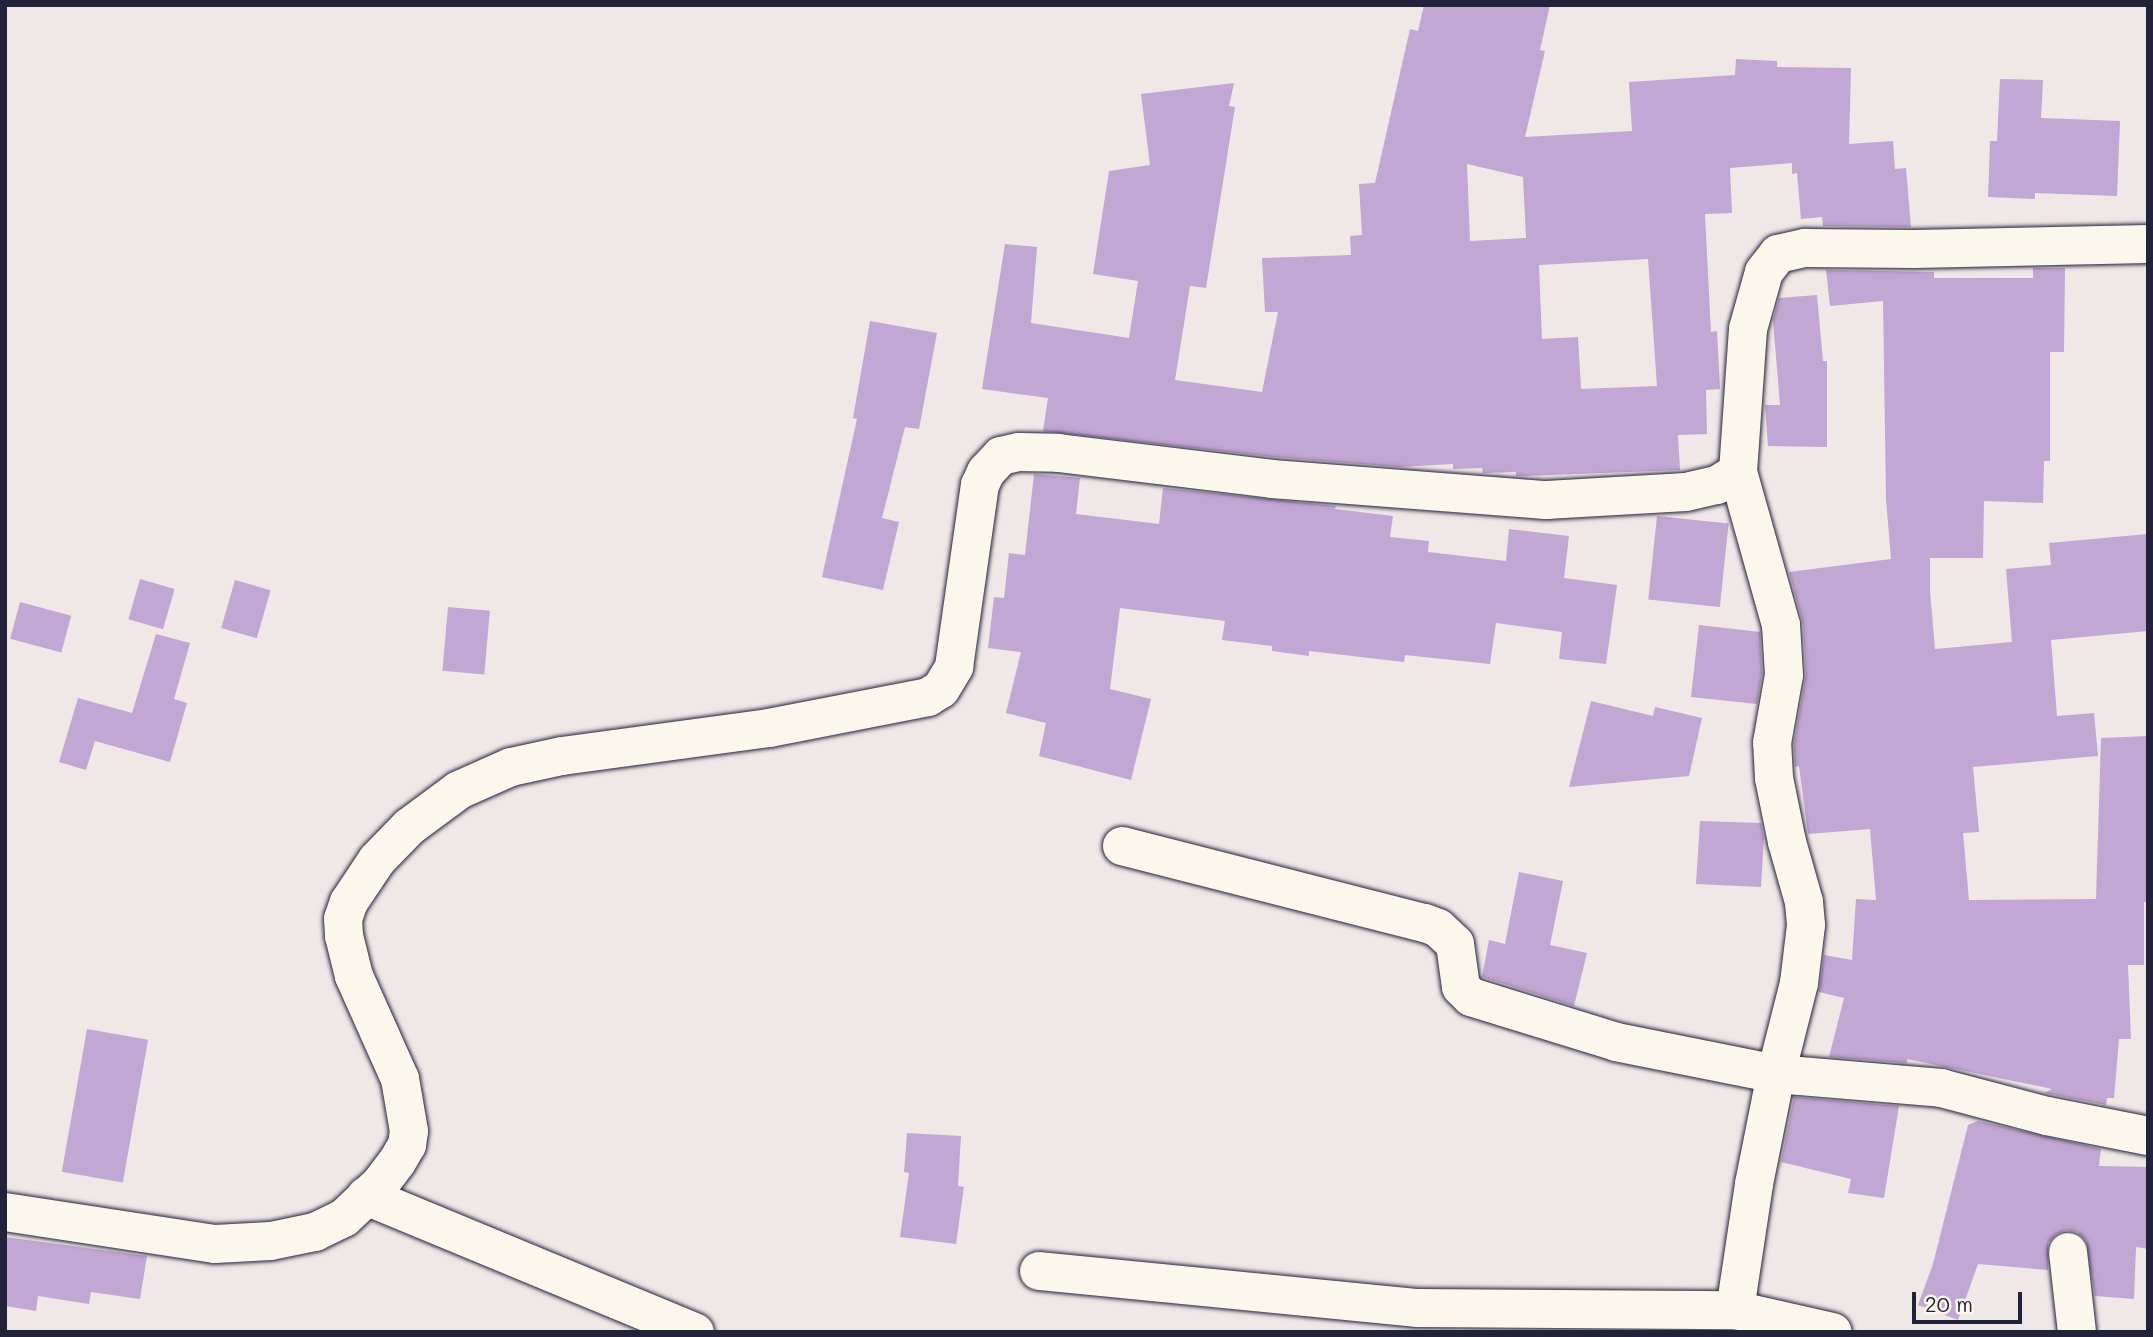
<!DOCTYPE html>
<style>
body{margin:0}
#map{position:relative;width:2153px;height:1337px;overflow:hidden;background:#f0e7e7;font-family:Mali,sans-serif}
div>[style]{position:absolute}
[style*='--x']{left:calc(var(--x)*1px);top:calc(var(--y)*1px);width:calc(var(--w)*1px);rotate:calc(var(--a)*1deg)}
.building>*{inset:0;background:#c2a6d3;transform-origin:0 0}
.roads{filter:drop-shadow(0 0 2px #22223b) drop-shadow(0 0 2px #22223b)}
.minor>*{height:38px;margin:-19px;padding:0 19px;transform-origin:19px;border-radius:19px;background:#fbf7ec}
span{translate:-50% -50%;white-space:nowrap;text-align:center;line-height:1.15;-webkit-text-stroke:6px #fbf7ec;paint-order:stroke}
.frame{position:absolute;inset:0;border:7px solid #22223b;pointer-events:none}
.scale{position:absolute;left:1912px;top:1292px;width:110px;height:32px;box-sizing:border-box;border:4px solid #22223b;border-top:0;padding-left:9px;font-size:21px;line-height:24px;white-space:nowrap;color:#22223b;-webkit-text-stroke:5px #fbf7ec;paint-order:stroke}
</style>
<div id="map">
<div class="building">
<div style="clip-path:polygon(evenodd,1424px 5px,1550px 5px,1540px 50px,1545px 51px,1525px 137px,1632px 131px,1629px 82px,1735px 75px,1736px 59px,1777px 61px,1777px 67px,1851px 68px,1849px 144px,1893px 141px,1895px 169px,1906px 168px,1911px 227px,1823px 226px,1822px 217px,1801px 219px,1797px 173px,1792px 174px,1792px 163px,1730px 168px,1732px 213px,1705px 214px,1711px 332px,1717px 331px,1720px 389px,1706px 390px,1707px 434px,1678px 435px,1680px 470px,1525px 476px,1516px 476px,1516px 472px,1483px 473px,1482px 468px,1453px 469px,1453px 464px,1399px 467px,1274px 457px,1043px 431px,1048px 398px,982px 389px,1005px 244px,1037px 247px,1031px 323px,1129px 338px,1138px 281px,1093px 274px,1109px 171px,1150px 165px,1141px 94px,1234px 83px,1229px 106px,1235px 107px,1206px 288px,1190px 286px,1175px 380px,1262px 392px,1278px 312px,1265px 312px,1262px 258px,1351px 255px,1350px 236px,1362px 235px,1359px 184px,1375px 183px,1410px 29px,1418px 31px,1424px 5px,1467px 164px,1523px 177px,1526px 238px,1470px 241px,1467px 164px,1424px 5px,1648px 259px,1657px 386px,1581px 389px,1578px 337px,1542px 339px,1539px 265px,1648px 259px)"></div>
<div style="clip-path:polygon(2000px 79px,2043px 80px,2041px 118px,2120px 121px,2117px 196px,2035px 193px,2035px 199px,1988px 197px,1990px 141px,1997px 141px)"></div>
<div style="clip-path:polygon(2033px 268px,2065px 268px,2064px 352px,2050px 352px,2050px 461px,2044px 461px,2043px 503px,1984px 501px,1983px 558px,1930px 558px,1930px 591px,1935px 649px,2012px 642px,2006px 569px,2051px 565px,2049px 543px,2148px 534px,2148px 631px,2051px 640px,2057px 716px,2094px 713px,2098px 756px,1973px 767px,1979px 832px,1963px 833px,1969px 900px,2096px 899px,2101px 738px,2148px 736px,2148px 902px,2144px 902px,2144px 965px,2128px 965px,2131px 1039px,2119px 1039px,2114px 1098px,2107px 1098px,2106px 1105px,2044px 1093px,2052px 1089px,1907px 1059px,1907px 1063px,1829px 1057px,1844px 998px,1819px 992px,1824px 955px,1852px 960px,1856px 899px,1876px 900px,1870px 829px,1808px 834px,1799px 766px,1795px 767px,1794px 744px,1806px 674px,1803px 623px,1789px 572px,1891px 559px,1886px 499px,1883px 301px,1830px 306px,1826px 270px,1934px 272px,1934px 278px,2033px 278px)"></div>
<div style="clip-path:polygon(1817px 295px,1823px 361px,1827px 361px,1827px 447px,1768px 446px,1765px 405px,1780px 405px,1773px 321px,1779px 298px)"></div>
<div style="clip-path:polygon(870px 321px,937px 333px,919px 429px,905px 427px,882px 518px,899px 522px,883px 590px,822px 577px,857px 419px,853px 418px)"></div>
<div style="clip-path:polygon(1034px 474px,1080px 478px,1076px 514px,1159px 524px,1163px 488px,1336px 506px,1335px 509px,1393px 516px,1390px 537px,1429px 541px,1428px 552px,1506px 561px,1509px 529px,1569px 536px,1564px 578px,1617px 585px,1606px 664px,1559px 659px,1562px 632px,1496px 623px,1490px 664px,1405px 655px,1404px 662px,1309px 651px,1309px 656px,1272px 651px,1272px 646px,1222px 640px,1225px 621px,1120px 608px,1110px 689px,1151px 699px,1131px 780px,1039px 756px,1046px 723px,1006px 713px,1021px 652px,988px 648px,994px 597px,1004px 598px,1009px 553px,1025px 555px)"></div>
<div style="left:1657px;top:516px;width:72px;height:84px;rotate:6deg"></div>
<div style="left:140px;top:579px;width:36px;height:42px;rotate:16deg"></div>
<div style="left:235px;top:580px;width:37px;height:50px;rotate:16deg"></div>
<div style="left:20px;top:602px;width:53px;height:38px;rotate:15deg"></div>
<div style="left:448px;top:607px;width:42px;height:64px;rotate:5deg"></div>
<div style="clip-path:polygon(1699px 625px,1760px 632px,1762px 674px,1757px 704px,1691px 697px)"></div>
<div style="clip-path:polygon(156px 634px,190px 643px,174px 699px,187px 703px,170px 762px,95px 741px,86px 770px,59px 762px,78px 698px,132px 713px)"></div>
<div style="clip-path:polygon(1591px 701px,1653px 716px,1655px 707px,1702px 718px,1689px 776px,1569px 787px)"></div>
<div style="clip-path:polygon(1700px 821px,1761px 823px,1764px 838px,1761px 887px,1696px 884px)"></div>
<div style="clip-path:polygon(1519px 872px,1563px 881px,1550px 945px,1587px 953px,1574px 1006px,1482px 977px,1489px 940px,1505px 944px)"></div>
<div style="left:87px;top:1029px;width:62px;height:145px;rotate:10deg"></div>
<div style="clip-path:polygon(1794px 1097px,1899px 1106px,1884px 1198px,1848px 1193px,1851px 1179px,1781px 1162px)"></div>
<div style="clip-path:polygon(1978px 1121px,2101px 1149px,2099px 1166px,2148px 1167px,2148px 1249px,2136px 1247px,2134px 1299px,2095px 1296px,2086px 1240px,2077px 1232px,2066px 1230px,2056px 1234px,2048px 1243px,2048px 1270px,1978px 1264px,1958px 1320px,1918px 1305px,1933px 1264px,1968px 1125px)"></div>
<div style="clip-path:polygon(907px 1133px,961px 1136px,958px 1186px,964px 1187px,956px 1244px,900px 1237px,909px 1173px,904px 1172px)"></div>
<div style="clip-path:polygon(5px 1237px,147px 1256px,140px 1299px,91px 1292px,89px 1304px,38px 1296px,36px 1311px,5px 1306px)"></div>
</div>
<div class="roads">
<div class="minor">
<div style="--x:1122;--y:846;--w:313;--a:14.3"></div>
<div style="--x:1425;--y:923;--w:14;--a:21"></div>
<div style="--x:1438;--y:928;--w:23;--a:43"></div>
<div style="--x:1455;--y:944;--w:43;--a:82.1"></div>
<div style="--x:1461;--y:987;--w:14;--a:45"></div>
<div style="--x:1471;--y:997;--w:152;--a:17.2"></div>
<div style="--x:1616;--y:1042;--w:163;--a:11.3"></div>
<div style="--x:1776;--y:1074;--w:166;--a:4.8"></div>
<div style="--x:1941;--y:1088;--w:110;--a:14.8"></div>
<div style="--x:2047;--y:1116;--w:103;--a:11.2"></div>
<div style="--x:366;--y:1196;--w:356;--a:22.5"></div>
<div style="--x:5;--y:1212;--w:212;--a:8.7"></div>
<div style="--x:215;--y:1244;--w:56;--a:-3.1"></div>
<div style="--x:271;--y:1241;--w:45;--a:-11.6"></div>
<div style="--x:315;--y:1232;--w:32;--a:-26"></div>
<div style="--x:344;--y:1218;--w:51;--a:-43.4"></div>
<div style="--x:381;--y:1183;--w:26;--a:-53"></div>
<div style="--x:397;--y:1162;--w:20;--a:-60"></div>
<div style="--x:407;--y:1145;--w:14;--a:-82"></div>
<div style="--x:409;--y:1131;--w:53;--a:-99.8"></div>
<div style="--x:400;--y:1079;--w:113;--a:-114.1"></div>
<div style="--x:354;--y:976;--w:41;--a:-104"></div>
<div style="--x:344;--y:936;--w:17;--a:-93"></div>
<div style="--x:343;--y:919;--w:18;--a:-71"></div>
<div style="--x:349;--y:902;--w:50;--a:-56.3"></div>
<div style="--x:377;--y:860;--w:46;--a:-45.9"></div>
<div style="--x:409;--y:827;--w:62;--a:-36.5"></div>
<div style="--x:459;--y:790;--w:57;--a:-23.9"></div>
<div style="--x:511;--y:767;--w:52;--a:-12.2"></div>
<div style="--x:562;--y:756;--w:209;--a:-7.7"></div>
<div style="--x:769;--y:728;--w:162;--a:-11"></div>
<div style="--x:928;--y:697;--w:15;--a:-32"></div>
<div style="--x:941;--y:689;--w:26;--a:-59"></div>
<div style="--x:954;--y:667;--w:184;--a:-81.9"></div>
<div style="--x:980;--y:485;--w:14;--a:-65"></div>
<div style="--x:986;--y:472;--w:22;--a:-47"></div>
<div style="--x:1001;--y:456;--w:18;--a:-13"></div>
<div style="--x:1019;--y:452;--w:39;--a:1"></div>
<div style="--x:1058;--y:453;--w:216;--a:6.9"></div>
<div style="--x:1272;--y:479;--w:275;--a:4.4"></div>
<div style="--x:1546;--y:500;--w:140;--a:-3.3"></div>
<div style="--x:1686;--y:492;--w:32;--a:-13"></div>
<div style="--x:1717;--y:485;--w:25;--a:-32"></div>
<div style="--x:1738;--y:472;--w:143;--a:-86"></div>
<div style="--x:1748;--y:329;--w:59;--a:-74.3"></div>
<div style="--x:1764;--y:272;--w:23;--a:-52"></div>
<div style="--x:1778;--y:254;--w:28;--a:-13"></div>
<div style="--x:1805;--y:248;--w:110;--a:0.5"></div>
<div style="--x:1915;--y:249;--w:233;--a:-1.2"></div>
<div style="--x:2068;--y:1252;--w:81;--a:83.6"></div>
<div style="--x:1039;--y:1271;--w:380;--a:5.6"></div>
<div style="--x:1417;--y:1308;--w:318;--a:0.4"></div>
<div style="--x:1735;--y:1310;--w:100;--a:12.7"></div>
<div style="--x:1735;--y:1310;--w:127;--a:-81.4"></div>
<div style="--x:1754;--y:1184;--w:112;--a:-78.7"></div>
<div style="--x:1776;--y:1074;--w:94;--a:-75.8"></div>
<div style="--x:1799;--y:983;--w:58;--a:-83.1"></div>
<div style="--x:1806;--y:925;--w:23;--a:-95"></div>
<div style="--x:1804;--y:902;--w:62;--a:-105.8"></div>
<div style="--x:1787;--y:842;--w:65;--a:-101.5"></div>
<div style="--x:1774;--y:778;--w:35;--a:-93"></div>
<div style="--x:1772;--y:743;--w:69;--a:-80"></div>
<div style="--x:1784;--y:675;--w:50;--a:-93.4"></div>
<div style="--x:1781;--y:625;--w:159;--a:-105.7"></div>
</div>
</div>
<div class="frame"></div>
<div class="scale">20 m</div>
</div>
